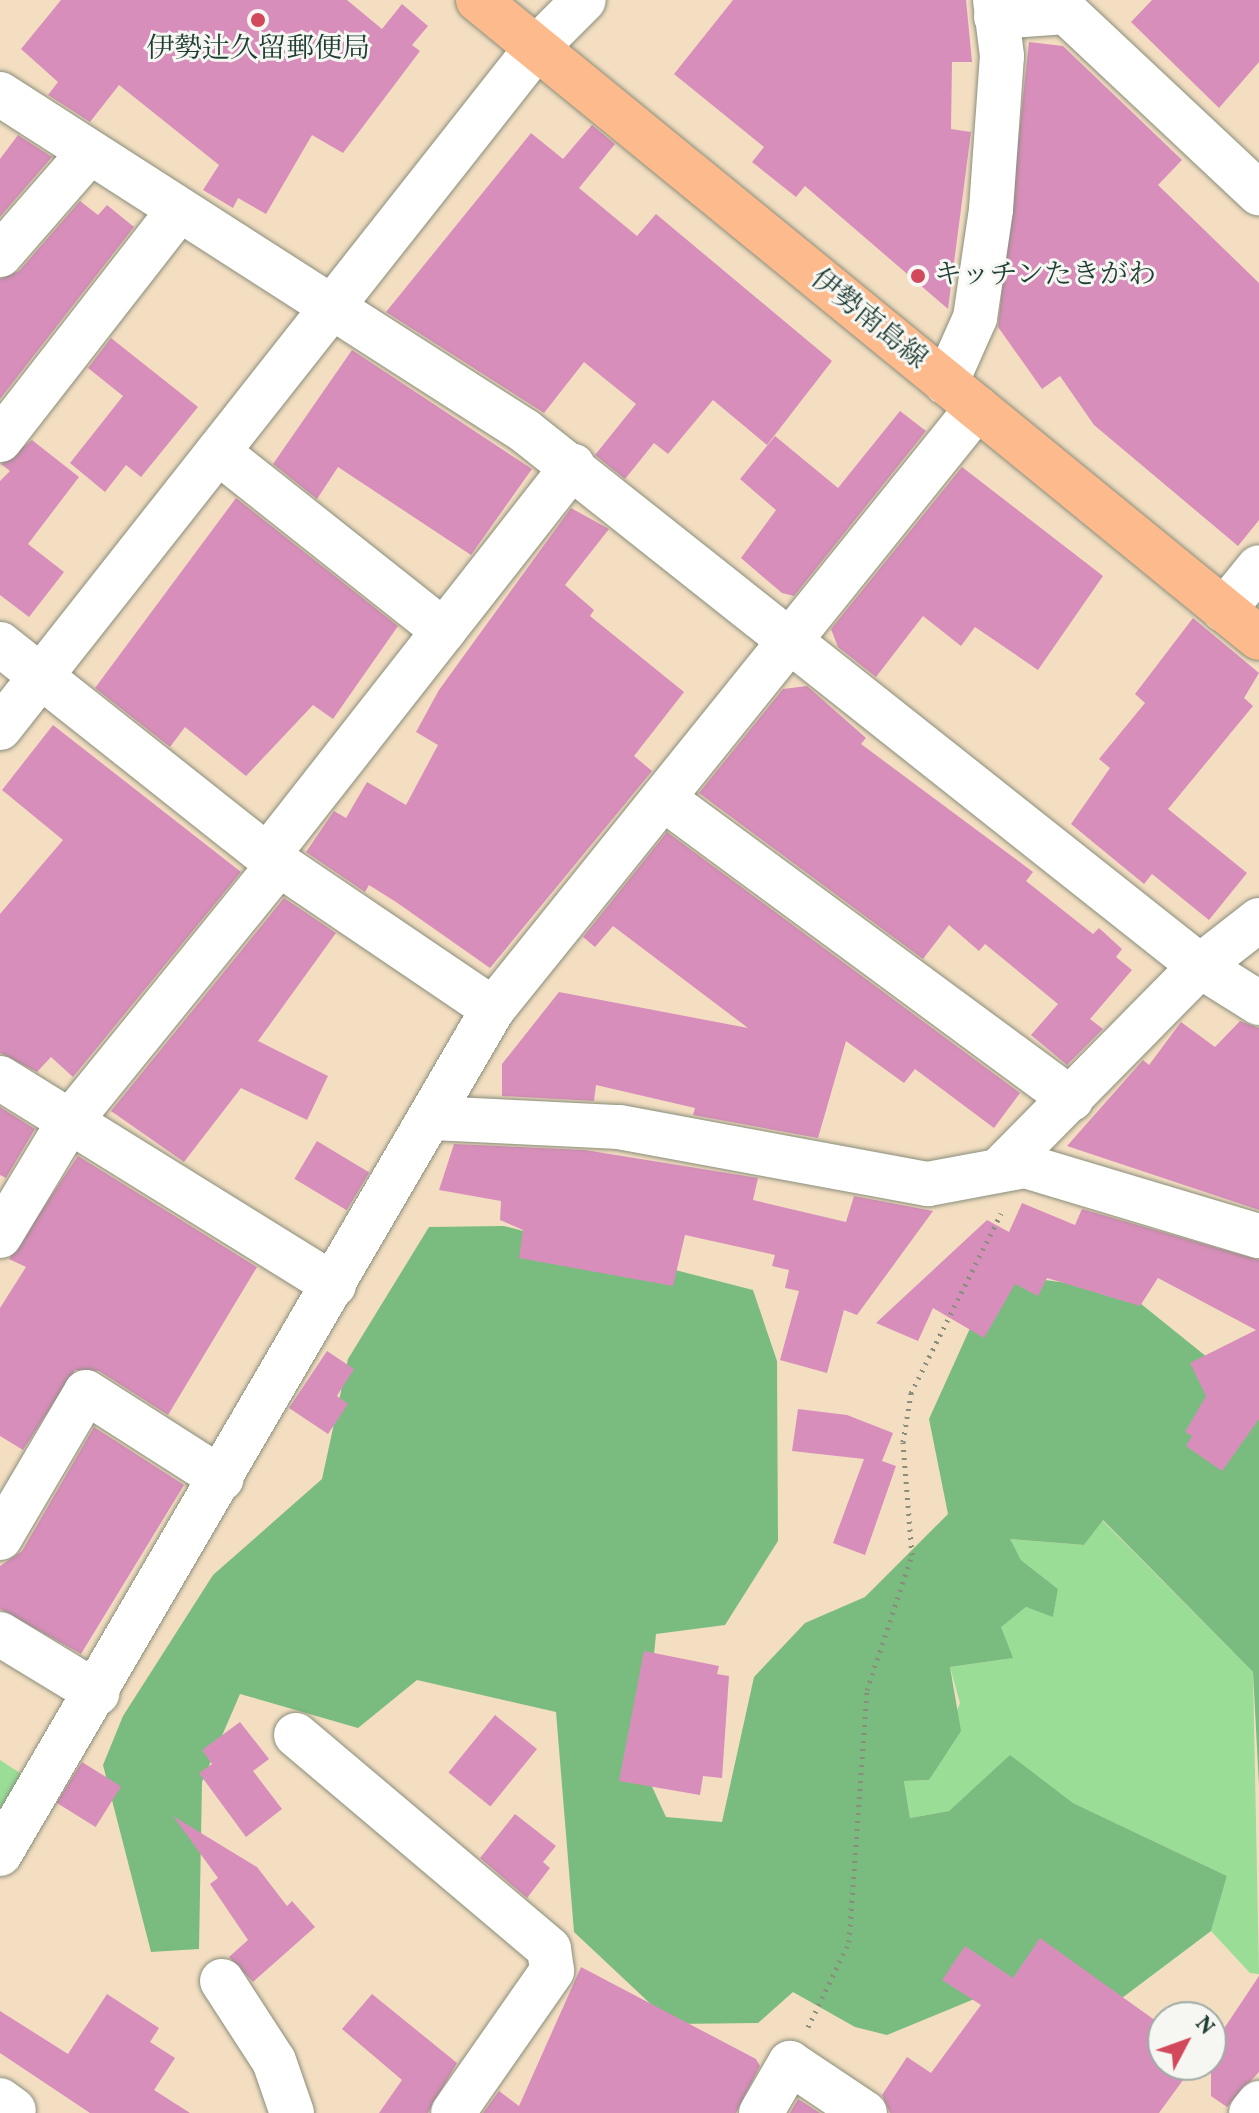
<!DOCTYPE html>
<meta charset="utf-8">
<style>
body{margin:0}
#map{position:relative;width:1259px;height:2113px;overflow:hidden;background:#f3dec2;font-family:Vollkorn,"Noto Serif JP",serif}
div>[style]{position:absolute}
[style*='--x']{left:calc(var(--x)*1px);top:calc(var(--y)*1px);width:calc(var(--w)*1px);rotate:calc(var(--a)*1deg)}
.green>*{inset:0;background:#99dd96}
.forest>*{inset:0;background:#7abc7f}
.building>*{inset:0;background:#d88ebb;transform-origin:0 0}
.path>*{height:5px;margin-top:-2.5px;transform-origin:0;background:repeating-linear-gradient(90deg,#898e7b 0 2px,transparent 0 8px)}
.roads{filter:drop-shadow(0 0 2px #898e7b) drop-shadow(0 0 2px #898e7b)}
.minor>*{height:44px;margin:-22px;padding:0 22px;transform-origin:22px;border-radius:22px;background:#fff}
.major>*{height:44px;margin:-22px;padding:0 22px;transform-origin:22px;border-radius:22px;background:#fcba8d}
.dots>*{width:22px;height:22px;translate:-50% -50%;box-sizing:border-box;border:4px solid #f6f6f2;border-radius:50%}
span{translate:-50% -50%;white-space:nowrap;text-align:center;line-height:1.15;-webkit-text-stroke:6px #f6f6f2;paint-order:stroke}
.poi-label{font-size:28px;color:#1f3d34}
.left{translate:0 -50%;text-align:left}
.street-label{font-size:28px;color:#1f3d34}
.north{position:absolute;left:1147px;top:2001px;width:80px;height:80px;box-sizing:border-box;background:#f6f6f2;border:2px solid #a0aca6;border-radius:50%;rotate:49deg;font-size:22px;font-weight:700;line-height:32px;text-align:center;color:#1f3d34}
.north::after{content:'';display:block;margin:auto;width:28px;height:36px;background:#d1495b;clip-path:polygon(50% 0,100% 100%,50% 72%,0 100%)}
</style>
<div id="map">
<div class="green">
<div style="clip-path:polygon(1102px 1520px,1253px 1672px,1259px 1974px,1250px 1973px,1211px 1931px,1227px 1876px,1073px 1803px,1010px 1756px,949px 1811px,910px 1818px,904px 1781px,929px 1780px,960px 1703px,950px 1667px,1012px 1658px,1000px 1627px,1026px 1607px,1053px 1616px,1058px 1589px,1021px 1560px,1009px 1539px,1084px 1545px)"></div>
<div style="clip-path:polygon(0 1760px,23px 1775px,0 1811px)"></div>
</div>
<div class="forest">
<div style="clip-path:polygon(504px 1226px,753px 1290px,777px 1361px,778px 1541px,725px 1625px,656px 1634px,643px 1767px,666px 1817px,722px 1822px,754px 1677px,805px 1623px,865px 1597px,948px 1514px,929px 1419px,995px 1273px,1125px 1291px,1259px 1399px,1259px 1786px,1253px 1672px,1103px 1520px,1084px 1545px,1010px 1539px,1021px 1560px,1058px 1589px,1053px 1617px,1026px 1607px,1001px 1627px,1013px 1658px,950px 1667px,961px 1731px,929px 1780px,904px 1781px,910px 1818px,949px 1811px,1010px 1755px,1073px 1803px,1227px 1876px,1211px 1931px,1110px 2007px,1018px 1981px,887px 2035px,855px 2027px,793px 1992px,758px 2023px,672px 2024px,574px 1932px,556px 1712px,417px 1680px,358px 1728px,240px 1694px,202px 1782px,199px 1949px,151px 1952px,103px 1765px,123px 1716px,213px 1575px,322px 1479px,348px 1359px,429px 1227px)"></div>
</div>
<div class="building">
<div style="clip-path:polygon(61px 0,347px 0,382px 29px,402px 4px,428px 26px,412px 45px,420px 51px,343px 153px,312px 135px,266px 214px,238px 198px,233px 208px,203px 190px,219px 165px,119px 85px,90px 122px,48px 95px,58px 82px,21px 49px)"></div>
<div style="clip-path:polygon(733px 0,966px 0,972px 62px,952px 62px,951px 129px,971px 132px,948px 309px,805px 186px,796px 197px,752px 162px,764px 147px,674px 74px)"></div>
<div style="clip-path:polygon(1152px 0,1259px 0,1259px 62px,1219px 108px,1131px 22px)"></div>
<div style="clip-path:polygon(1029px 42px,1063px 46px,1182px 160px,1158px 185px,1259px 283px,1259px 520px,1238px 546px,1094px 425px,1060px 376px,1042px 389px,998px 327px)"></div>
<div style="clip-path:polygon(592px 125px,615px 144px,579px 188px,637px 236px,656px 214px,832px 361px,767px 445px,713px 400px,668px 454px,654px 443px,625px 479px,595px 455px,636px 404px,584px 362px,544px 413px,386px 312px,531px 133px,563px 159px)"></div>
<div style="clip-path:polygon(18px 135px,52px 157px,0 217px,0 159px)"></div>
<div style="clip-path:polygon(80px 201px,98px 215px,107px 205px,134px 227px,0 399px,0 279px,19px 271px)"></div>
<div style="clip-path:polygon(111px 338px,198px 407px,141px 477px,126px 465px,105px 492px,70px 463px,123px 396px,88px 368px)"></div>
<div style="clip-path:polygon(352px 350px,532px 469px,471px 555px,338px 467px,317px 499px,273px 464px)"></div>
<div style="clip-path:polygon(900px 411px,926px 431px,794px 596px,782px 593px,741px 558px,776px 510px,740px 479px,775px 436px,838px 488px)"></div>
<div style="clip-path:polygon(32px 440px,79px 477px,28px 544px,64px 572px,29px 617px,0 595px,0 481px,10px 471px,1px 464px)"></div>
<div style="clip-path:polygon(962px 467px,1103px 576px,1038px 670px,975px 627px,961px 646px,923px 616px,876px 677px,838px 647px,831px 629px)"></div>
<div style="clip-path:polygon(236px 498px,398px 626px,333px 719px,313px 705px,246px 776px,185px 727px,170px 747px,95px 688px)"></div>
<div style="clip-path:polygon(571px 508px,609px 529px,565px 585px,594px 610px,590px 616px,684px 692px,634px 756px,652px 771px,490px 968px,396px 902px,369px 885px,365px 892px,306px 852px,334px 811px,346px 818px,367px 782px,406px 805px,438px 745px,416px 732px,439px 690px)"></div>
<div style="clip-path:polygon(1193px 618px,1259px 673px,1244px 698px,1253px 706px,1168px 809px,1247px 873px,1209px 920px,1152px 874px,1144px 884px,1071px 824px,1110px 768px,1099px 759px,1145px 703px,1135px 694px)"></div>
<div style="clip-path:polygon(807px 686px,866px 738px,861px 744px,1033px 872px,1026px 881px,1093px 934px,1099px 928px,1122px 949px,1116px 957px,1132px 970px,1090px 1019px,1103px 1029px,1067px 1065px,1031px 1035px,1058px 1004px,985px 944px,979px 951px,949px 925px,923px 959px,699px 793px,783px 689px)"></div>
<div style="clip-path:polygon(53px 725px,241px 872px,73px 1077px,51px 1057px,37px 1072px,0 1053px,0 914px,63px 840px,2px 790px)"></div>
<div style="clip-path:polygon(667px 832px,1020px 1093px,994px 1128px,915px 1069px,904px 1083px,846px 1041px,818px 1138px,693px 1115px,695px 1108px,596px 1085px,594px 1101px,502px 1096px,502px 1064px,559px 992px,748px 1028px,613px 926px,595px 947px,583px 937px)"></div>
<div style="clip-path:polygon(284px 898px,336px 933px,258px 1041px,328px 1076px,307px 1120px,241px 1088px,184px 1162px,111px 1111px)"></div>
<div style="clip-path:polygon(1240px 1021px,1259px 1028px,1259px 1210px,1067px 1146px,1143px 1060px,1149px 1065px,1181px 1022px,1215px 1047px)"></div>
<div style="clip-path:polygon(0 1107px,35px 1129px,6px 1178px,0 1175px)"></div>
<div style="left:317px;top:1141px;width:61px;height:44px;rotate:31deg"></div>
<div style="clip-path:polygon(454px 1144px,585px 1150px,758px 1178px,753px 1200px,846px 1222px,854px 1196px,933px 1211px,857px 1315px,844px 1310px,827px 1373px,780px 1360px,799px 1291px,785px 1288px,789px 1270px,772px 1266px,775px 1255px,685px 1235px,673px 1286px,519px 1258px,523px 1230px,500px 1220px,501px 1201px,439px 1190px)"></div>
<div style="clip-path:polygon(78px 1156px,257px 1267px,168px 1415px,99px 1371px,75px 1370px,23px 1450px,0 1436px,0 1308px,26px 1267px,9px 1259px)"></div>
<div style="clip-path:polygon(1022px 1203px,1075px 1225px,1082px 1209px,1259px 1260px,1259px 1419px,1222px 1471px,1186px 1446px,1192px 1436px,1185px 1432px,1206px 1396px,1190px 1363px,1256px 1330px,1158px 1278px,1140px 1306px,1047px 1278px,1038px 1296px,1015px 1284px,984px 1338px,933px 1308px,918px 1341px,876px 1323px,987px 1220px,1009px 1232px)"></div>
<div style="clip-path:polygon(327px 1351px,354px 1369px,337px 1396px,348px 1404px,328px 1434px,289px 1408px)"></div>
<div style="clip-path:polygon(798px 1409px,847px 1415px,893px 1433px,882px 1461px,896px 1466px,865px 1555px,833px 1543px,864px 1459px,792px 1451px)"></div>
<div style="clip-path:polygon(94px 1427px,184px 1485px,81px 1654px,0 1609px,0 1566px,22px 1551px)"></div>
<div style="clip-path:polygon(644px 1651px,719px 1666px,717px 1674px,729px 1676px,722px 1778px,703px 1776px,700px 1795px,619px 1781px)"></div>
<div style="left:495px;top:1715px;width:54px;height:74px;rotate:39deg"></div>
<div style="clip-path:polygon(240px 1722px,269px 1759px,253px 1771px,282px 1809px,246px 1837px,199px 1773px,212px 1764px,202px 1750px)"></div>
<div style="left:82px;top:1762px;width:46px;height:48px;rotate:32deg"></div>
<div style="clip-path:polygon(515px 1814px,556px 1846px,543px 1862px,550px 1868px,527px 1898px,480px 1858px)"></div>
<div style="clip-path:polygon(173px 1816px,257px 1867px,287px 1906px,292px 1901px,315px 1927px,253px 1982px,229px 1957px,248px 1940px,210px 1884px,218px 1878px)"></div>
<div style="clip-path:polygon(1040px 1938px,1163px 2026px,1163px 2065px,1194px 2065px,1159px 2113px,890px 2113px,882px 2095px,907px 2057px,931px 2073px,981px 2005px,942px 1980px,965px 1946px,1013px 1978px)"></div>
<div style="clip-path:polygon(581px 1967px,756px 2059px,760px 2066px,736px 2113px,483px 2113px,499px 2091px,519px 2106px)"></div>
<div style="clip-path:polygon(1259px 1976px,1259px 2072px,1227px 2107px,1211px 2096px,1211px 2048px)"></div>
<div style="clip-path:polygon(107px 1994px,159px 2028px,150px 2042px,175px 2058px,154px 2090px,190px 2113px,90px 2113px,0 2053px,0 2011px,68px 2054px)"></div>
<div style="clip-path:polygon(372px 1994px,457px 2063px,428px 2113px,379px 2113px,402px 2080px,342px 2029px)"></div>
<div style="clip-path:polygon(798px 2099px,820px 2113px,790px 2113px)"></div>
</div>
<div class="path">
<div style="--x:808;--y:2027;--w:94;--a:-64.2"></div>
<div style="--x:849;--y:1942;--w:253;--a:-85.9"></div>
<div style="--x:867;--y:1690;--w:142;--a:-71.6"></div>
<div style="--x:912;--y:1555;--w:113;--a:-94.6"></div>
<div style="--x:903;--y:1442;--w:50;--a:-80.7"></div>
<div style="--x:911;--y:1393;--w:201;--a:-63.4"></div>
</div>
<div class="roads">
<div class="minor">
<div style="--x:996;--y:17;--w:70;--a:-4.1"></div>
<div style="--x:1066;--y:12;--w:265;--a:43.2"></div>
<div style="--x:0;--y:94;--w:624;--a:32.7"></div>
<div style="--x:525;--y:431;--w:861;--a:38.4"></div>
<div style="--x:1200;--y:966;--w:70;--a:32.1"></div>
<div style="--x:0;--y:255;--w:134;--a:-48.9"></div>
<div style="--x:946;--y:383;--w:71;--a:-66"></div>
<div style="--x:975;--y:318;--w:110;--a:-81.6"></div>
<div style="--x:991;--y:209;--w:153;--a:-85.9"></div>
<div style="--x:1002;--y:56;--w:56;--a:-97.1"></div>
<div style="--x:0;--y:440;--w:291;--a:-52.1"></div>
<div style="--x:218;--y:452;--w:288;--a:38.4"></div>
<div style="--x:1224;--y:610;--w:55;--a:-50.9"></div>
<div style="--x:0;--y:644;--w:341;--a:38.4"></div>
<div style="--x:267;--y:856;--w:273;--a:34.1"></div>
<div style="--x:0;--y:728;--w:867;--a:-51.74"></div>
<div style="--x:537;--y:47;--w:66;--a:-45"></div>
<div style="--x:664;--y:799;--w:506;--a:36.39"></div>
<div style="--x:267;--y:856;--w:496;--a:-51.9"></div>
<div style="--x:0;--y:1078;--w:393;--a:31.8"></div>
<div style="--x:434;--y:1118;--w:185;--a:2.8"></div>
<div style="--x:619;--y:1127;--w:314;--a:10.5"></div>
<div style="--x:928;--y:1184;--w:99;--a:-10.5"></div>
<div style="--x:1025;--y:1166;--w:244;--a:16.7"></div>
<div style="--x:1003;--y:1166;--w:281;--a:-45.4"></div>
<div style="--x:1200;--y:966;--w:75;--a:-37.9"></div>
<div style="--x:0;--y:1236;--w:130;--a:-58.9"></div>
<div style="--x:67;--y:1125;--w:336;--a:-50.9"></div>
<div style="--x:0;--y:1538;--w:169;--a:-59.5"></div>
<div style="--x:86;--y:1392;--w:161;--a:32.6"></div>
<div style="--x:0;--y:1634;--w:114;--a:31.3"></div>
<div style="--x:296;--y:1735;--w:331;--a:40.2"></div>
<div style="--x:549;--y:1949;--w:22;--a:82"></div>
<div style="--x:552;--y:1971;--w:173;--a:124.9"></div>
<div style="--x:0;--y:1854;--w:978;--a:-59.74"></div>
<div style="--x:493;--y:1009;--w:772;--a:-51.15"></div>
<div style="--x:222;--y:1981;--w:95;--a:57"></div>
<div style="--x:274;--y:2061;--w:55;--a:70.9"></div>
<div style="--x:0;--y:2100;--w:17;--a:36"></div>
<div style="--x:761;--y:2113;--w:58;--a:-59.9"></div>
<div style="--x:790;--y:2063;--w:90;--a:33.7"></div>
<div style="--x:1251;--y:2113;--w:13;--a:-51"></div>
</div>
<div class="major">
<div style="--x:478;--y:0;--w:1008;--a:39.25"></div>
</div>
</div>
<div class="dots">
<div style="left:258px;top:20px;background:#d1495b"></div>
<div style="left:918px;top:276px;background:#d1495b"></div>
</div>
<div class="poi-label">
<span style="left:258px;top:50px">伊勢辻久留郵便局</span>
<span class="left" style="left:934px;top:276px">キッチンたきがわ</span>
</div>
<div class="street-label">
<span style="left:868px;top:320px;rotate:39deg">伊勢南島線</span>
</div>
<div class="north">N</div>
</div>
